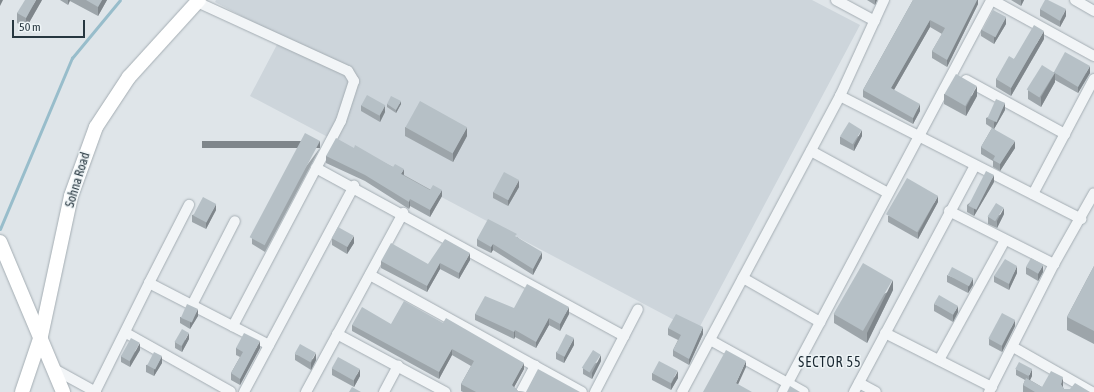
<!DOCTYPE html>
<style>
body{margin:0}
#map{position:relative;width:1094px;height:392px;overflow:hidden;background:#dfe5e9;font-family:"Asap Condensed",sans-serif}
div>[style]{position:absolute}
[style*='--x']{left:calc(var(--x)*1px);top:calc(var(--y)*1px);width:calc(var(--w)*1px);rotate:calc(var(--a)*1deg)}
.built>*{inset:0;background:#cdd5db}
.stream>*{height:3px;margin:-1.5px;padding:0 1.5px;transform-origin:1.5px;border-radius:1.5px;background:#98bdcb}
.roads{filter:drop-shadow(0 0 1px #a4adb3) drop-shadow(0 0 1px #a4adb3)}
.street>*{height:10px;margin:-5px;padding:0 5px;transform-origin:5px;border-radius:5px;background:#f2f5f7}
.secondary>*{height:14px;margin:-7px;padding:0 7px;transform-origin:7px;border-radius:7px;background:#fff}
.wall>*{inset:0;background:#9da5aa}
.shaded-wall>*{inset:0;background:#7f868b;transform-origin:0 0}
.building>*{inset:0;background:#b6c0c6;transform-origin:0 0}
span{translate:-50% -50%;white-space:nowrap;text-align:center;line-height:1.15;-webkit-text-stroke:3px #eef4f6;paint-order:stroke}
.street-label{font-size:13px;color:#273740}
.neighbourhood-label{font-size:14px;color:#192731;letter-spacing:1px}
.scale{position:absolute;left:12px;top:20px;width:73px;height:18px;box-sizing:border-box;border:2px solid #273740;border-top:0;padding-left:5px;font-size:12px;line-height:14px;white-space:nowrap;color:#273740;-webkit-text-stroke:3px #eef4f6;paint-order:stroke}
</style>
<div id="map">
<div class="built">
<div style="clip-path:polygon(216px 0,812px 0,860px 25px,697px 332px,250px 96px,281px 37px,215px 2px)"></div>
</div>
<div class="stream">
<div style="--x:0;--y:229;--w:186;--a:-67.2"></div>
<div style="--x:72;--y:58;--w:75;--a:-50.4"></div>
</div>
<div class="roads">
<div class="street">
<div style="--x:836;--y:0;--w:44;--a:28.3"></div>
<div style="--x:992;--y:0;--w:116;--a:28.8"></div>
<div style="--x:1075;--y:0;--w:22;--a:30"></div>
<div style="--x:197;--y:2;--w:166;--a:24.6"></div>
<div style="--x:348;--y:71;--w:12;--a:59"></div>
<div style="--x:354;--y:81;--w:42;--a:108"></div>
<div style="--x:341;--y:121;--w:232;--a:117.8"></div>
<div style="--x:966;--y:80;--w:113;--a:28.6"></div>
<div style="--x:840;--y:96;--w:271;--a:27"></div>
<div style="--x:811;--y:151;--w:88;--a:28.6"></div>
<div style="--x:316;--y:168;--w:351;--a:28.6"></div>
<div style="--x:1033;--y:194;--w:130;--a:-62.1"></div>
<div style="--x:949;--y:211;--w:118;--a:26.8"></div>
<div style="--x:370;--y:275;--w:242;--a:28.9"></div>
<div style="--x:743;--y:278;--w:89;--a:29.7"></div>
<div style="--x:149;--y:283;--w:88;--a:-62.9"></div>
<div style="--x:192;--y:305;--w:94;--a:-62.9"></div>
<div style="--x:126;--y:333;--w:120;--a:29.3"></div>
<div style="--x:885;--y:333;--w:120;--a:26.8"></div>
<div style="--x:337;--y:334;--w:123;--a:28.2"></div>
<div style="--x:710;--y:340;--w:107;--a:29"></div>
<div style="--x:1013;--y:347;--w:91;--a:29.7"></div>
<div style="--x:939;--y:360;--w:137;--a:-61.2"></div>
<div style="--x:54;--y:369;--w:48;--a:28.7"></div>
<div style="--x:859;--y:383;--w:19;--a:28"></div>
<div style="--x:95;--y:392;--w:122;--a:-63.6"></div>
<div style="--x:149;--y:283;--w:135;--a:27.3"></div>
<div style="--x:244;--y:392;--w:234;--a:-61.9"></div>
<div style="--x:306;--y:392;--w:204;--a:-61.5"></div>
<div style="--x:384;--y:392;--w:30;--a:-62"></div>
<div style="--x:521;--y:392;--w:30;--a:-62"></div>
<div style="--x:595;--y:392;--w:93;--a:-62.6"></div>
<div style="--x:682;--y:392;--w:336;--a:-61.9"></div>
<div style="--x:840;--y:96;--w:106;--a:-65.4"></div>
<div style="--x:783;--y:392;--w:444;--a:-62"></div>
<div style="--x:854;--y:392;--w:257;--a:-61.9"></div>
<div style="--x:989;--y:392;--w:144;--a:-63.1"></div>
<div style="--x:1054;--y:264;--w:81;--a:-60.6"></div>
</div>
<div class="secondary">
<div style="--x:0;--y:242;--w:163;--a:67.2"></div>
<div style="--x:22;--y:392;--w:59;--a:-71.3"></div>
<div style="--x:41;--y:336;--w:143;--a:-77.9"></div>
<div style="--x:71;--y:196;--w:73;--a:-70.1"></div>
<div style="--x:96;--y:127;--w:60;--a:-56.6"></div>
<div style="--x:129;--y:77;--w:104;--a:-47.7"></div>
</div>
</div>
<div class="wall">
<div style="clip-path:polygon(42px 0,26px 28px,17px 23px,17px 13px)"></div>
<div style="clip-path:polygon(60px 0,107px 0,98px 16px,70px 1px,68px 5px)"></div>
<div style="clip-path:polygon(867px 0,877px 0,875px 5px)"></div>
<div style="clip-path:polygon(913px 0,978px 0,978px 4px,947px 67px,932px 58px,932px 51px,942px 34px,930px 27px,894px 90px,920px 111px,913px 124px,863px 97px,863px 90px)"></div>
<div style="clip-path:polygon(1011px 0,1024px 0,1021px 6px)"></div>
<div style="clip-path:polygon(1040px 9px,1066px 16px,1060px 27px,1040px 16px)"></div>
<div style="clip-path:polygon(1006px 24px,994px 44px,981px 36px,981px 30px)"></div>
<div style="clip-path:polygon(1044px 39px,1011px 96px,996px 87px,996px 79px,1014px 59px)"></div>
<div style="clip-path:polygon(1054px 72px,1090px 73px,1078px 93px,1055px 80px,1055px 82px,1041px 107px,1028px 99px,1028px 90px)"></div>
<div style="clip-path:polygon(944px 94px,977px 96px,966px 116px,944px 104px)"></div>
<div style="clip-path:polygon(387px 104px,401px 104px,396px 113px,387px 107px)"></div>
<div style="clip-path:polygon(361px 105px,385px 112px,380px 122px,361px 111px)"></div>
<div style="clip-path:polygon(1005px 110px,994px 129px,1015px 148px,1000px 171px,993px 167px,993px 161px,981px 154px,981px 147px,992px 128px,986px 124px,986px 118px)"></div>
<div style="clip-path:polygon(405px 127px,467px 136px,453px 162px,405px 136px)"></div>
<div style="clip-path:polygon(862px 136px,854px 151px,840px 144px,840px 137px)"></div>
<div style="clip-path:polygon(320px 148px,265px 252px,252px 244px,252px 238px)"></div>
<div style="clip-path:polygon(354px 148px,393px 167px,404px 175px,442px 196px,430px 217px,410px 206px,409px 209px,365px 181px,326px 163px,326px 156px)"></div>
<div style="clip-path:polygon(994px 182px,974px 216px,967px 212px,967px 205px)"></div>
<div style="clip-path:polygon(519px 187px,508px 206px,493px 198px,493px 192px)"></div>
<div style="clip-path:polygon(938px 202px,918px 239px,888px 222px,888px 216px)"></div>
<div style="clip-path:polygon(216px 210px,206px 229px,192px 222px,192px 215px)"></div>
<div style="clip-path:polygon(1004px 214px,997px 228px,988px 224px,988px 217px)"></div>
<div style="clip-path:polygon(517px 237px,542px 258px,533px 275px,493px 250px,491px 253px,477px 246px,477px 239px)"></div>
<div style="clip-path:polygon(332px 238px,354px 243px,347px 254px,332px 245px)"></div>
<div style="clip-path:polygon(470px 260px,459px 279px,440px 269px,427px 292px,381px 268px,381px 261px,428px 264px)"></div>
<div style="clip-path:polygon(1094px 266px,1094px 344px,1067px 330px,1067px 317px)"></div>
<div style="clip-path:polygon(1026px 267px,1043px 272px,1038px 281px,1026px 274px)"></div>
<div style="clip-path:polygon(1017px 273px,1009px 290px,994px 282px,994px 276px)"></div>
<div style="clip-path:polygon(947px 275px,973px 285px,968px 293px,947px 282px)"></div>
<div style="clip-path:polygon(893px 290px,867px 343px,834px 323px,834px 314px)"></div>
<div style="clip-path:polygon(934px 304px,958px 312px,953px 322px,934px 311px)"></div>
<div style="clip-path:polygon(514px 308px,569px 314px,560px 331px,549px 325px,536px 348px,515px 337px,514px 339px,475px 320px,475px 314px)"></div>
<div style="clip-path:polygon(198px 316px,190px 329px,180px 323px,180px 317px)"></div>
<div style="clip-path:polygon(391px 324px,524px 369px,514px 387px,518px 391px,525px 392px,463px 392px,461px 391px,461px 384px,471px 366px,452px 355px,439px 379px,352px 331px,352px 325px)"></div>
<div style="clip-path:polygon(1015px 326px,1002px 352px,989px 345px,989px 339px)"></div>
<div style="clip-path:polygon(668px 328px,703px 334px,689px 365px,673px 356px,673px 350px,678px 340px,668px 335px)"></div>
<div style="clip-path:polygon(189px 339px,182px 352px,175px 348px,175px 342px)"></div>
<div style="clip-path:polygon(574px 345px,564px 363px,556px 359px,556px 352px)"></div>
<div style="clip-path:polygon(236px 348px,260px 348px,240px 385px,231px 380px,231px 373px,240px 357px,236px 355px)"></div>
<div style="clip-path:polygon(140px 350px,130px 367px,121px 362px,121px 356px)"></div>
<div style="clip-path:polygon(295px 354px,316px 360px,311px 370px,295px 360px)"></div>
<div style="clip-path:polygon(601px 361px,592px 379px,583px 374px,583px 368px)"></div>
<div style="clip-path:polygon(162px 363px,154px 376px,146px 372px,146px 365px)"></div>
<div style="clip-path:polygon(332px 368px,360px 376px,354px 387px,332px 375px)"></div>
<div style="clip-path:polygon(1016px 369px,1032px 376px,1030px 380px,1042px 387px,1063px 386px,1063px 387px,1064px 389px,1090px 392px,1023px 392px,1023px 385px,1025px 380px,1016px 375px)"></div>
<div style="clip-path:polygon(652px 373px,678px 378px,671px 390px,652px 380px)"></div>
</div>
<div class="shaded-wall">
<div style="clip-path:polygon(0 0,3px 0,0 6px)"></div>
<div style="clip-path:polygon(36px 0,42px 0,26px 28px,26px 18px)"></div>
<div style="clip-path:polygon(68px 0,70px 0,68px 5px)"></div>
<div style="clip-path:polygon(102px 0,107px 0,98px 16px,98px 7px)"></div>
<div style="clip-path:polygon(875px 0,877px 0,875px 5px)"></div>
<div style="clip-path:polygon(977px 0,978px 0,978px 4px,947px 67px,947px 60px)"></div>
<div style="clip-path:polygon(1021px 0,1024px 0,1021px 6px)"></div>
<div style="clip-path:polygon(1066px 9px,1066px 16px,1060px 27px,1060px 21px)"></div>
<div style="clip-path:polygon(1006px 17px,1006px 24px,994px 44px,994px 38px)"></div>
<div style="clip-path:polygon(930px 20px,930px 27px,891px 95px,891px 88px)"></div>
<div style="clip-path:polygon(1044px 31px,1044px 39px,1011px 96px,1011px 88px)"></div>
<div style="clip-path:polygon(1090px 66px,1090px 73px,1078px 93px,1078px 87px)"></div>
<div style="clip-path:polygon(1055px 73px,1055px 82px,1041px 107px,1041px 97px)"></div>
<div style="clip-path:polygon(977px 86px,977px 96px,966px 116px,966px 107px)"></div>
<div style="clip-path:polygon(401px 101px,401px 104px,396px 113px,396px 110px)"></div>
<div style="clip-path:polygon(1005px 103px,1005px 110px,994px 129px,994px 123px)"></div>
<div style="clip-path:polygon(920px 104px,920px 111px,913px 124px,913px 118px)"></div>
<div style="clip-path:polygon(385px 105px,385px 112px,380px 122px,380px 115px)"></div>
<div style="clip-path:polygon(467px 127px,467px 136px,453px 162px,453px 152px)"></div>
<div style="clip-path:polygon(862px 130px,862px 136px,854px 151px,854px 145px)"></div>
<div style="left:320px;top:141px;width:7px;height:118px;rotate:90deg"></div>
<div style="clip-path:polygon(1015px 141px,1015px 148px,1000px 171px,1000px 164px)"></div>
<div style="clip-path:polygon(404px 169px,404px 175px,401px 174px)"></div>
<div style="clip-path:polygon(994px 175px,994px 182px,974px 216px,974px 209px)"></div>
<div style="clip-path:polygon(519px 180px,519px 187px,508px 206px,508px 200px)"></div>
<div style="clip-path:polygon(442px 190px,442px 196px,430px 217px,430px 210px)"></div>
<div style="clip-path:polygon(938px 196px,938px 202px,918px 239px,918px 233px)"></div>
<div style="clip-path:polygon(410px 199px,410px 206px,409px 209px,409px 202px)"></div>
<div style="clip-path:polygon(216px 204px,216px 210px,206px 229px,206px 223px)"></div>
<div style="clip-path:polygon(1004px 208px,1004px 214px,997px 228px,997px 221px)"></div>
<div style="clip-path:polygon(354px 236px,354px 243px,347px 254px,347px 247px)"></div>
<div style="clip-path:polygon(493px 244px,493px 250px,491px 253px,491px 247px)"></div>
<div style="clip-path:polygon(542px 252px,542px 258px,533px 275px,533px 269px)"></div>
<div style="clip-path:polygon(470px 253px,470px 260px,459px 279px,459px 273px)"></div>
<div style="clip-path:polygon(440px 263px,440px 269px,427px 292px,427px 286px)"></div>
<div style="clip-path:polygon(1043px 265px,1043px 272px,1038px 281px,1038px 274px)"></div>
<div style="clip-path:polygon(1017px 266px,1017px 273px,1009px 290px,1009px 284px)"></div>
<div style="clip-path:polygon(973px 278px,973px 285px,968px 293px,968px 287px)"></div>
<div style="clip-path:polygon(893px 280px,893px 290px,867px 343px,867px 333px)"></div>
<div style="clip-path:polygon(958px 306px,958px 312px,953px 322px,953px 315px)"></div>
<div style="clip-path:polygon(569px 307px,569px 314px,560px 331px,560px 324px)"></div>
<div style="clip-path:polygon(198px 309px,198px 316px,190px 329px,190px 323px)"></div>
<div style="clip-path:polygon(549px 318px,549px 325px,536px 348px,536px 342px)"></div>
<div style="clip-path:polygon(1015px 320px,1015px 326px,1002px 352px,1002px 346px)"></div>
<div style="clip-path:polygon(703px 327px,703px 334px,689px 365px,689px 359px)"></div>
<div style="clip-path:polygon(515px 330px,515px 337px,514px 339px,514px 332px)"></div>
<div style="clip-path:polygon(189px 333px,189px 339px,182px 352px,182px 346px)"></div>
<div style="clip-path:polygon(574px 338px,574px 345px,564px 363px,564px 357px)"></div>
<div style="clip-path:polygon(260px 341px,260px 348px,240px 385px,240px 379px)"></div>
<div style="clip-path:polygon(140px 343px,140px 350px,130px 367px,130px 361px)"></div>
<div style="clip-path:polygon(452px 349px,452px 355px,439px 379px,439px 372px)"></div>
<div style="clip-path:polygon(316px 353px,316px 360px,311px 370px,311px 363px)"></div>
<div style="clip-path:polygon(601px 355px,601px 361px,592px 379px,592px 373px)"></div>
<div style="clip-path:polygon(162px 356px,162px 363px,154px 376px,154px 370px)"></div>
<div style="clip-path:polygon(746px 361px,746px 367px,736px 389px,736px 383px)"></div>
<div style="clip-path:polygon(524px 363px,524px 369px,512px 391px,512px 385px)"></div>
<div style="clip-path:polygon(360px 369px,360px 376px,354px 387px,354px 380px)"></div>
<div style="clip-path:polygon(1032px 369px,1032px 376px,1029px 382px,1029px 376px)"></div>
<div style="clip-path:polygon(678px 371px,678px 378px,671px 390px,671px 384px)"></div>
<div style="clip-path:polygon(1063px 377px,1063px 386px,1061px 392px,1061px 384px)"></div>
</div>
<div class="building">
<div style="clip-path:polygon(25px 0,36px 0,26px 18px,17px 13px)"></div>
<div style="clip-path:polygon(86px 0,102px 0,98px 7px)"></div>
<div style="clip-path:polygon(913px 0,977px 0,947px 60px,932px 51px,945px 28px,930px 20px,891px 88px,920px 104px,913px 118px,863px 90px)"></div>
<div style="clip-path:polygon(1045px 0,1048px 0,1066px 9px,1060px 21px,1040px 9px)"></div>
<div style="left:993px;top:10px;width:15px;height:23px;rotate:28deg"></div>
<div style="clip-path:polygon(1034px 25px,1044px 31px,1011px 88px,996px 79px,1009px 56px,1014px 59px)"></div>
<div style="clip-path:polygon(1065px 52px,1090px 66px,1078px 87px,1055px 73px,1054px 72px)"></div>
<div style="left:1042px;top:65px;width:15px;height:29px;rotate:32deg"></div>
<div style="left:956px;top:74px;width:24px;height:23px;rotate:30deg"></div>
<div style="left:367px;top:95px;width:21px;height:12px;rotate:29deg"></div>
<div style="clip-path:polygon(391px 96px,401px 101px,396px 110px,387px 104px)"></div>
<div style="left:996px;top:99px;width:10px;height:21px;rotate:24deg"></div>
<div style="left:420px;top:101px;width:54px;height:30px;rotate:29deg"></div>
<div style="left:849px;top:122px;width:15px;height:17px;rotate:32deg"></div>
<div style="clip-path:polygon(992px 128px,1015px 141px,1000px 164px,993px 160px,995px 156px,981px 147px)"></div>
<div style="left:305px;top:133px;width:17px;height:118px;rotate:28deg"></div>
<div style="clip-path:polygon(336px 138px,354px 148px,355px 145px,393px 167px,395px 164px,404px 169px,401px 174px,430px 190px,433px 185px,442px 190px,430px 210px,410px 199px,409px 202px,365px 175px,326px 156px)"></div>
<div style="left:986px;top:171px;width:9px;height:39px;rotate:27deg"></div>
<div style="left:504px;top:172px;width:17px;height:23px;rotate:28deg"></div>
<div style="left:907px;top:178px;width:36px;height:42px;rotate:30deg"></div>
<div style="left:203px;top:197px;width:15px;height:21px;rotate:28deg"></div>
<div style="left:996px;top:203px;width:9px;height:16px;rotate:32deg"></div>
<div style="clip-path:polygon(488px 219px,517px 234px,515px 236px,542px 252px,533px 269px,493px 244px,491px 247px,477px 239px)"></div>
<div style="left:338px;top:227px;width:18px;height:13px;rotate:29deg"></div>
<div style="clip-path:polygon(445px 239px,470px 253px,459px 273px,440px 263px,427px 286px,381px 261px,391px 243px,428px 264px)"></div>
<div style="left:1031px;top:258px;width:14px;height:10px;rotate:30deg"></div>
<div style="clip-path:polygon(1005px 259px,1017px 266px,1009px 284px,994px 276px)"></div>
<div style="left:863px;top:263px;width:34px;height:59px;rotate:30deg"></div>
<div style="clip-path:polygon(1094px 266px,1094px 331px,1067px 317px)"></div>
<div style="left:952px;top:267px;width:24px;height:9px;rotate:28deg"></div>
<div style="clip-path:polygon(527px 284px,569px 307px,560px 324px,549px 318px,536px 342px,515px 330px,514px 332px,475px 314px,485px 296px,514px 308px)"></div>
<div style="left:939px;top:295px;width:22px;height:10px;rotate:30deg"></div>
<div style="clip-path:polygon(404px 301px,443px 323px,446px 318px,524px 363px,512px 385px,518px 391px,525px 392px,476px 392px,461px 384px,474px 361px,452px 349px,439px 372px,352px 325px,362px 307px,391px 324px)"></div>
<div style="left:187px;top:304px;width:12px;height:15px;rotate:24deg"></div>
<div style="left:1002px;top:313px;width:15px;height:29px;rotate:28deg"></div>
<div style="clip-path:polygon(676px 314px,703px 327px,689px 359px,673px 350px,681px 335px,668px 328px)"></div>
<div style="left:182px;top:329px;width:8px;height:15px;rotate:30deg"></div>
<div style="clip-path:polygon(244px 333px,260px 341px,240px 379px,231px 373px,243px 352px,236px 348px)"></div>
<div style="left:566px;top:334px;width:9px;height:21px;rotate:27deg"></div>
<div style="left:131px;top:338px;width:10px;height:21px;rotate:29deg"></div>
<div style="left:300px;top:344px;width:18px;height:11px;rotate:29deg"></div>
<div style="left:593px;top:350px;width:9px;height:21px;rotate:32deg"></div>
<div style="clip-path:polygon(726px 350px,746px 361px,736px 383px,752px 392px,703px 392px)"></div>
<div style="left:154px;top:352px;width:9px;height:15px;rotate:27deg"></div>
<div style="left:338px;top:357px;width:25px;height:13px;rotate:29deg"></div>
<div style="left:659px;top:361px;width:21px;height:14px;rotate:28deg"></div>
<div style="left:1019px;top:362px;width:15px;height:8px;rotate:28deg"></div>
<div style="clip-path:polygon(538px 369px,580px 392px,526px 392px)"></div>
<div style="clip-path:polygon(1051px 371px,1063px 377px,1061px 384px,1064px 389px,1070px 389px,1075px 383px,1090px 392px,1035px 392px,1023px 385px,1026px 378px,1042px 387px)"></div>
<div style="clip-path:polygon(790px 386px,800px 392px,787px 392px)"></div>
<div style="clip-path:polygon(352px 387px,361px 392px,349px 392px)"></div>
</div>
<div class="street-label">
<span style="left:78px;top:180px;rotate:-73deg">Sohna Road</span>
</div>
<div class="neighbourhood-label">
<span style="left:830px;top:362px">SECTOR 55</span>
</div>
<div class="scale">50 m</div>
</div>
